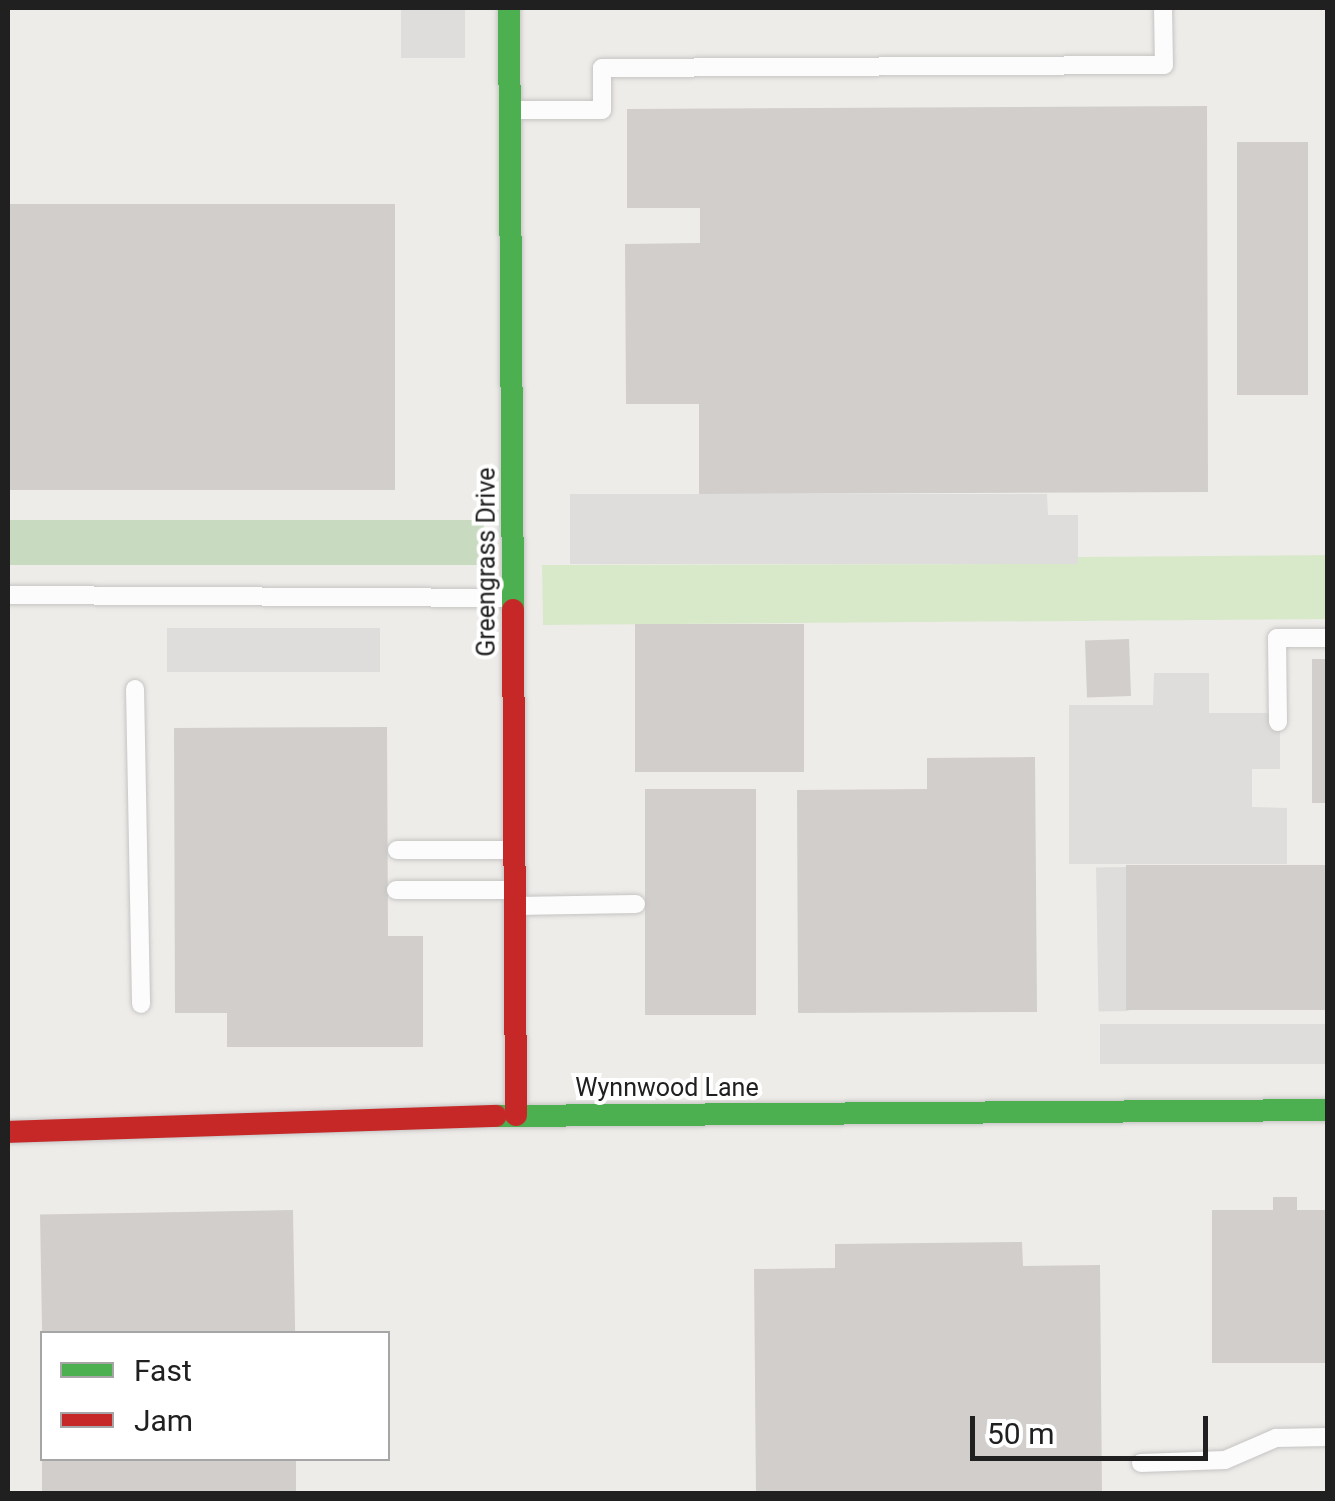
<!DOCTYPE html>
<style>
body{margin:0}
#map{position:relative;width:1335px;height:1501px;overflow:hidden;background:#eeece9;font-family:Roboto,sans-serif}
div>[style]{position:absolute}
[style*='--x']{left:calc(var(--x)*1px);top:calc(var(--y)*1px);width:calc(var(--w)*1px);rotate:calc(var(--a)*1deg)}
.grass>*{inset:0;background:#d8e9ca}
.forest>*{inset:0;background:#c8dac0;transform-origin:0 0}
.parking>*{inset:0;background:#dedddc;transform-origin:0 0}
.building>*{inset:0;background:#d1cecc;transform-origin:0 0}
.roads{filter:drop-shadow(0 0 2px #c5c4c3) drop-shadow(0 0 2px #c5c4c3)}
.lane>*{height:18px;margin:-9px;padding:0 9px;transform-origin:9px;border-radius:9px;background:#fcfcfc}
.fast>*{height:22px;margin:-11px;padding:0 11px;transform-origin:11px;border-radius:11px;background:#4caf50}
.jam>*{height:22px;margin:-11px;padding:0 11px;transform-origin:11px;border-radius:11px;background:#c62828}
span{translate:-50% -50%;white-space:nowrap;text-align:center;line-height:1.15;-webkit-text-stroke:8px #fff;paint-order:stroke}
.street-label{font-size:25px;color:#202020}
.frame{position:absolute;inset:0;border:10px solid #202020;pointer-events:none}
.legend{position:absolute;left:40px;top:1331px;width:350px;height:130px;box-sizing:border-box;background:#fff;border:2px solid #a6a6a6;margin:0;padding:12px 18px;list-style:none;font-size:30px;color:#202020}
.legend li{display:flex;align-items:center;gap:20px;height:50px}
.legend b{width:50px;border:2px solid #a6a6a6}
.scale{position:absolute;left:970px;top:1416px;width:238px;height:45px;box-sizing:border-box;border:5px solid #202020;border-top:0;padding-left:12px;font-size:30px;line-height:35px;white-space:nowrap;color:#202020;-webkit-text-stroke:8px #fff;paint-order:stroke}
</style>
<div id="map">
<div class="grass">
<div style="clip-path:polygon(1327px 555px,1327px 619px,543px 625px,542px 565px,1077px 564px,1078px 557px)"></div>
</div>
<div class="forest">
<div style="left:484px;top:520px;width:45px;height:476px;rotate:90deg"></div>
</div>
<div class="parking">
<div style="left:401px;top:9px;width:64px;height:49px"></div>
<div style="clip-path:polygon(570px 494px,1047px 494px,1048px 515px,1078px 515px,1078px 564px,570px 564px)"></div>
<div style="left:380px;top:628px;width:44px;height:213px;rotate:90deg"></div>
<div style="clip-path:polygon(1154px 673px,1209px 673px,1209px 713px,1280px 713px,1280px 769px,1252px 769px,1252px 807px,1287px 808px,1287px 864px,1069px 864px,1069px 705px,1153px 705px)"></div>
<div style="left:1126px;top:867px;width:144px;height:30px;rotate:89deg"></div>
<div style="left:1327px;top:1024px;width:40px;height:227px;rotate:90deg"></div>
</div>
<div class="building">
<div style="clip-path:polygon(1207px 106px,1208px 492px,699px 494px,699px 404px,626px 404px,625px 244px,700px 243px,700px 208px,627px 208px,627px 109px)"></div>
<div style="left:1237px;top:142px;width:71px;height:253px"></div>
<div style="left:395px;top:204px;width:286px;height:387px;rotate:90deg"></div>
<div style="left:635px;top:624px;width:169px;height:148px"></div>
<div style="left:1129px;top:639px;width:57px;height:44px;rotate:88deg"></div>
<div style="left:1312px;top:659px;width:16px;height:144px"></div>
<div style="clip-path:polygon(387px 727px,388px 936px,423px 936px,423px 1047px,227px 1047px,227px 1013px,175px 1013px,174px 728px)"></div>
<div style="clip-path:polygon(1035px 757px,1037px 1012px,798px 1013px,797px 790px,927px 789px,927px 758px)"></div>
<div style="left:645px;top:789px;width:111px;height:226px"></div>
<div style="left:1328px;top:865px;width:145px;height:202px;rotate:90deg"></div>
<div style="clip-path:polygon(1273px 1197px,1297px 1197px,1297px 1210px,1328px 1210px,1328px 1363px,1212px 1363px,1212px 1210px,1273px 1210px)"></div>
<div style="left:293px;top:1210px;width:124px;height:253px;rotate:89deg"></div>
<div style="clip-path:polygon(1022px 1242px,1023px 1266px,1100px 1265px,1102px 1494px,756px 1494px,754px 1269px,835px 1268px,835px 1244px)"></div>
<div style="left:42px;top:1458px;width:254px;height:36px"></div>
</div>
<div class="roads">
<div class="lane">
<div style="--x:512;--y:110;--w:90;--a:0"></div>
<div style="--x:602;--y:110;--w:42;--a:-90"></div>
<div style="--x:602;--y:68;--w:562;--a:-0.31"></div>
<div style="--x:1164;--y:65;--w:57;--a:-91"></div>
<div style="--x:8;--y:595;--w:501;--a:0.34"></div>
<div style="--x:135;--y:689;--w:315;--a:88.9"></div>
<div style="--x:1278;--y:722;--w:84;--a:-90.7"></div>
<div style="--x:1277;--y:638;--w:51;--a:0"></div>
<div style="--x:397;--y:850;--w:115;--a:0"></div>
<div style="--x:396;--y:890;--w:115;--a:0"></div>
<div style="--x:515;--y:906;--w:121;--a:-0.9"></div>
<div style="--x:1141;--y:1463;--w:84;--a:-2"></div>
<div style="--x:1225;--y:1460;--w:56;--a:-23.3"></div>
<div style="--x:1276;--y:1438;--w:52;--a:-1.1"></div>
</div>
<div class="fast">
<div style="--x:509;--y:8;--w:602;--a:89.62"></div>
<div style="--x:496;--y:1116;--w:832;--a:-0.41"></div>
</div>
<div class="jam">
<div style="--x:513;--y:610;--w:505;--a:89.66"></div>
<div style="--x:8;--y:1132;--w:488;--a:-1.9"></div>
</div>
</div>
<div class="street-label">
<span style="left:487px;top:562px;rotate:-90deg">Greengrass Drive</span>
<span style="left:667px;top:1088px">Wynnwood Lane</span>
</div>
<div class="frame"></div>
<ul class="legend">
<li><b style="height:12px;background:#4caf50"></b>Fast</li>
<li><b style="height:12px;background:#c62828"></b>Jam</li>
</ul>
<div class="scale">50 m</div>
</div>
